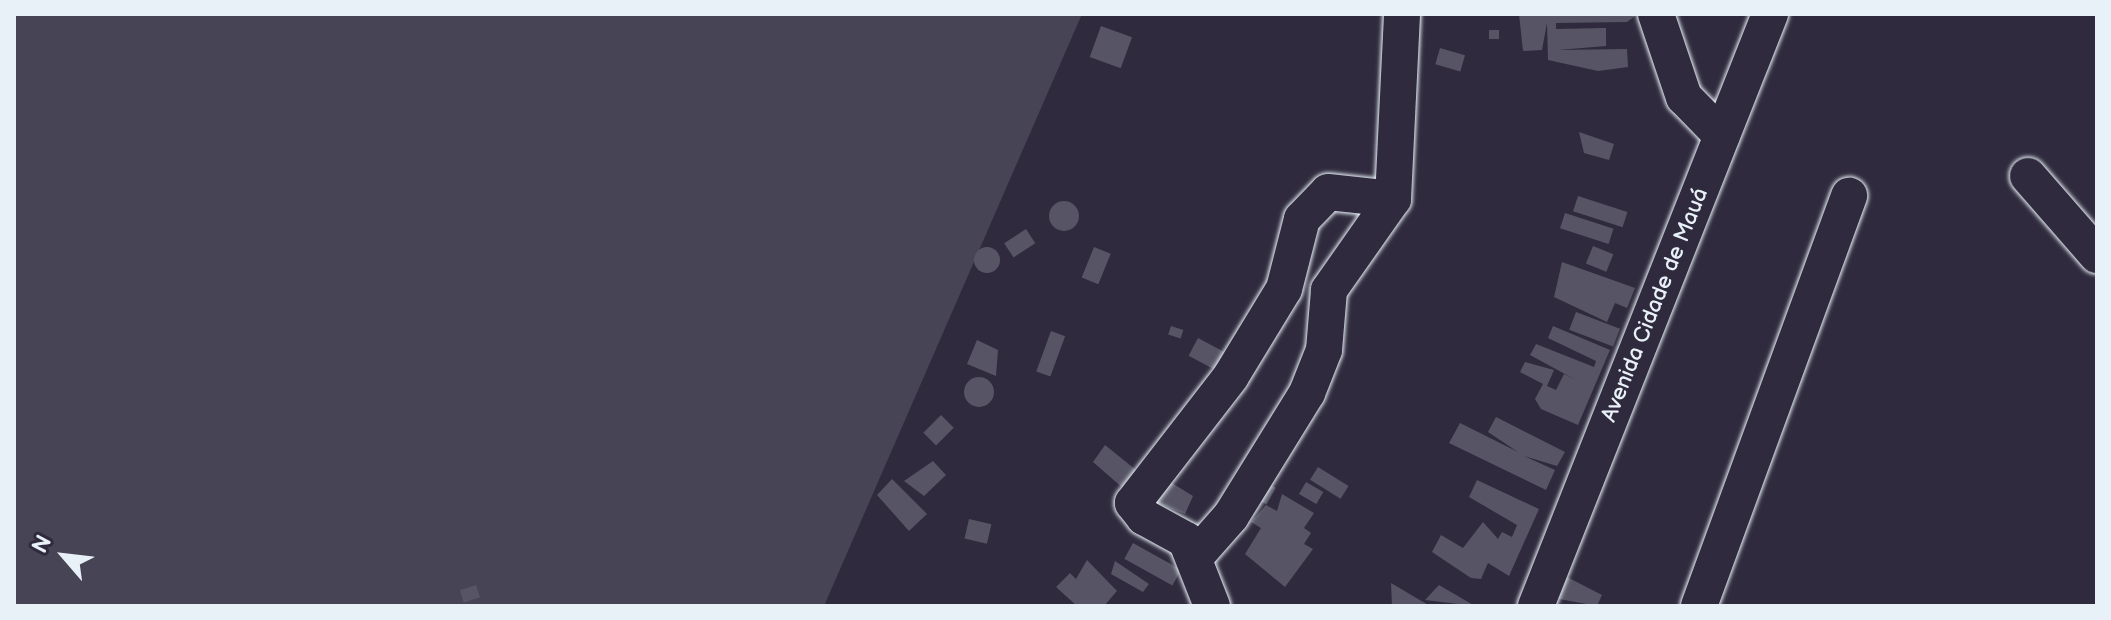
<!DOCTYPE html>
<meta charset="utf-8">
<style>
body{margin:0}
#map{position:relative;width:2111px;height:620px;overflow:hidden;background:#2f2a3d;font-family:"Balsamiq Sans",sans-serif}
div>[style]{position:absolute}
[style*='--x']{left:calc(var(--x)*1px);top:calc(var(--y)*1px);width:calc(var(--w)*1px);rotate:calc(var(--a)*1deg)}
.green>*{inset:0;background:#464455}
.building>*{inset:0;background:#575565;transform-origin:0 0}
.round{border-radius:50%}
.roads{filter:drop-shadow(0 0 2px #e8f1f8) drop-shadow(0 0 2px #e8f1f8)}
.street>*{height:36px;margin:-18px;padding:0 18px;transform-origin:18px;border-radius:18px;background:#2f2a3d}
span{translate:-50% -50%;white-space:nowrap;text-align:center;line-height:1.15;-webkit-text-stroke:8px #2f2a3d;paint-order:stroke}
.street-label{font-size:22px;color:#e8f1f8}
.frame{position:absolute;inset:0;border:16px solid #e8f1f8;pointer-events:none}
.north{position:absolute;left:24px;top:516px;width:80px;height:80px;-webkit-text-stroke:6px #2f2a3d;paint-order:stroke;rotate:298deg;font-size:22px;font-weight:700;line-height:32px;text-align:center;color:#e8f1f8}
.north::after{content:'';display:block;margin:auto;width:28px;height:36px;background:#e8f1f8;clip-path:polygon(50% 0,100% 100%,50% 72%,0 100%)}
</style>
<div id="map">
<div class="green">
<div style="clip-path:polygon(14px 14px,1082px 14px,824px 606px,14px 606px)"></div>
</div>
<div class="building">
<div style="clip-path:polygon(1519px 14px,1638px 14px,1627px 22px,1556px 23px,1556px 29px,1606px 28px,1606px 46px,1558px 50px,1627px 49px,1628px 67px,1598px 71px,1548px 60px,1547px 23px,1542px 50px,1523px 51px)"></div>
<div style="left:1101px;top:26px;width:33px;height:33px;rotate:20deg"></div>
<div style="left:1489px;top:30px;width:10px;height:9px"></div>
<div style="left:1440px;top:48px;width:26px;height:17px;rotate:16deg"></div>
<div style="clip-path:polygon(1579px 132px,1614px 144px,1609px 160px,1584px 153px)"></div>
<div style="left:1578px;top:196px;width:52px;height:16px;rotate:18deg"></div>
<div class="round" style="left:1049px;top:201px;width:30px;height:30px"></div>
<div style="left:1565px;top:213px;width:51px;height:16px;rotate:18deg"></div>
<div style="left:1026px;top:229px;width:17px;height:26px;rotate:57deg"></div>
<div style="left:1593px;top:246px;width:22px;height:19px;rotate:22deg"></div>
<div style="left:1094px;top:247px;width:18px;height:33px;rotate:22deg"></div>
<div class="round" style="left:974px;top:247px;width:26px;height:26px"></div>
<div style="clip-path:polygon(1562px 262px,1635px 288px,1627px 308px,1615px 303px,1607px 322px,1554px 297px)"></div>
<div style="left:1576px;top:312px;width:47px;height:19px;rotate:21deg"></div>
<div style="left:1171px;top:326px;width:13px;height:9px;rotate:18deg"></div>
<div style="clip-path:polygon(1553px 326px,1610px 350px,1578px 425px,1541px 409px,1535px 399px,1543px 384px,1520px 372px,1525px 362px,1554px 370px,1547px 386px,1556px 390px,1564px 374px,1576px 380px,1530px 355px,1536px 344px,1594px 367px,1596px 361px,1548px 338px)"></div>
<div style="left:1051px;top:331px;width:15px;height:43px;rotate:20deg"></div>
<div style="left:1198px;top:338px;width:42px;height:20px;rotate:28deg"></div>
<div style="clip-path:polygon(977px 340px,998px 350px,996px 376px,967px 364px)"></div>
<div class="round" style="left:964px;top:377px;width:30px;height:30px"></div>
<div style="left:941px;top:415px;width:18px;height:25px;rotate:45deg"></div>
<div style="clip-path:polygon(1496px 417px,1565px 452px,1557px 466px,1524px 456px,1555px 470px,1546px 490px,1449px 443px,1460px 423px,1518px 452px,1488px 432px)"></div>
<div style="clip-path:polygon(1105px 445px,1136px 470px,1124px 489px,1093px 462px)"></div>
<div style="clip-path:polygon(933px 461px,946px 475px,924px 496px,904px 481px)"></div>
<div style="left:1318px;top:467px;width:36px;height:15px;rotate:32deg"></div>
<div style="clip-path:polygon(892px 479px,927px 514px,909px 531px,877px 495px)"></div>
<div style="clip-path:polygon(1167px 480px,1193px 496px,1185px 514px,1144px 498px)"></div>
<div style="clip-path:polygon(1477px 480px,1539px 509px,1509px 576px,1488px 563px,1481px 579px,1471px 578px,1432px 552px,1441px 535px,1463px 548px,1483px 522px,1498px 539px,1502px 532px,1512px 537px,1517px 525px,1469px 497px)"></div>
<div style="left:1306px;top:482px;width:20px;height:14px;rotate:30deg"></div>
<div style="left:1267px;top:483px;width:10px;height:19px;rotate:29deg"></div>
<div style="clip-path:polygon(1282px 494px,1314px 513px,1304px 528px,1311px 533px,1304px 544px,1313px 549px,1285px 587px,1245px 554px,1261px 528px,1251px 522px,1266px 505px,1277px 511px)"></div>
<div style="left:969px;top:519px;width:23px;height:20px;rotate:13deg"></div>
<div style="left:1133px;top:543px;width:55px;height:18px;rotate:29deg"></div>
<div style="clip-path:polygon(1087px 560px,1117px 591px,1104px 606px,1077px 606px,1056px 587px,1070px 573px,1076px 579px)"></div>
<div style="clip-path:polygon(1115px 561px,1149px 584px,1143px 592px,1111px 574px)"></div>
<div style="clip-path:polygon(1565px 576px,1602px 595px,1597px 606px,1554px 598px)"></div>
<div style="clip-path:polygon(1391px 583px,1430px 606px,1392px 606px)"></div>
<div style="left:476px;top:585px;width:13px;height:17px;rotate:72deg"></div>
<div style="clip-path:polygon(1439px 585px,1475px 606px,1425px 600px)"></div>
</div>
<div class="roads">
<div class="street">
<div style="--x:1656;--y:14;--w:88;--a:71.4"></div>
<div style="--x:1684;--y:97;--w:54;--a:45.7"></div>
<div style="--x:2028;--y:176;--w:105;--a:48.9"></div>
<div style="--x:1194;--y:558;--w:56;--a:-48.6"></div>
<div style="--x:1231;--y:516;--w:145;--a:-58.3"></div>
<div style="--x:1307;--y:393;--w:46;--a:-68.4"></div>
<div style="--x:1324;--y:350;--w:60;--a:-85.2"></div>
<div style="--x:1329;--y:290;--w:111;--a:-54.9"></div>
<div style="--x:1212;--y:606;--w:71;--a:-111.5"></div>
<div style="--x:1186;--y:540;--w:48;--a:-151.3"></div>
<div style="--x:1144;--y:517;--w:18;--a:-128"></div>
<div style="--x:1133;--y:503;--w:160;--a:-52.3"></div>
<div style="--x:1231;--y:376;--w:102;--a:-58.7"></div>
<div style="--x:1284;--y:289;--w:72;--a:-75.6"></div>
<div style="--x:1302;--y:219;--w:37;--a:-46"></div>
<div style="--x:1328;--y:192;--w:65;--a:6.1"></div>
<div style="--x:1393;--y:199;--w:185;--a:-87.2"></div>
<div style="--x:1536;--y:606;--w:637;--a:-68.43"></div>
<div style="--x:1699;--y:606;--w:437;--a:-69.9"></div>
</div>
</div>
<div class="street-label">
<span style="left:1655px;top:305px;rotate:-68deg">Avenida Cidade de Mauá</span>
</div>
<div class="frame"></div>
<div class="north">N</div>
</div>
